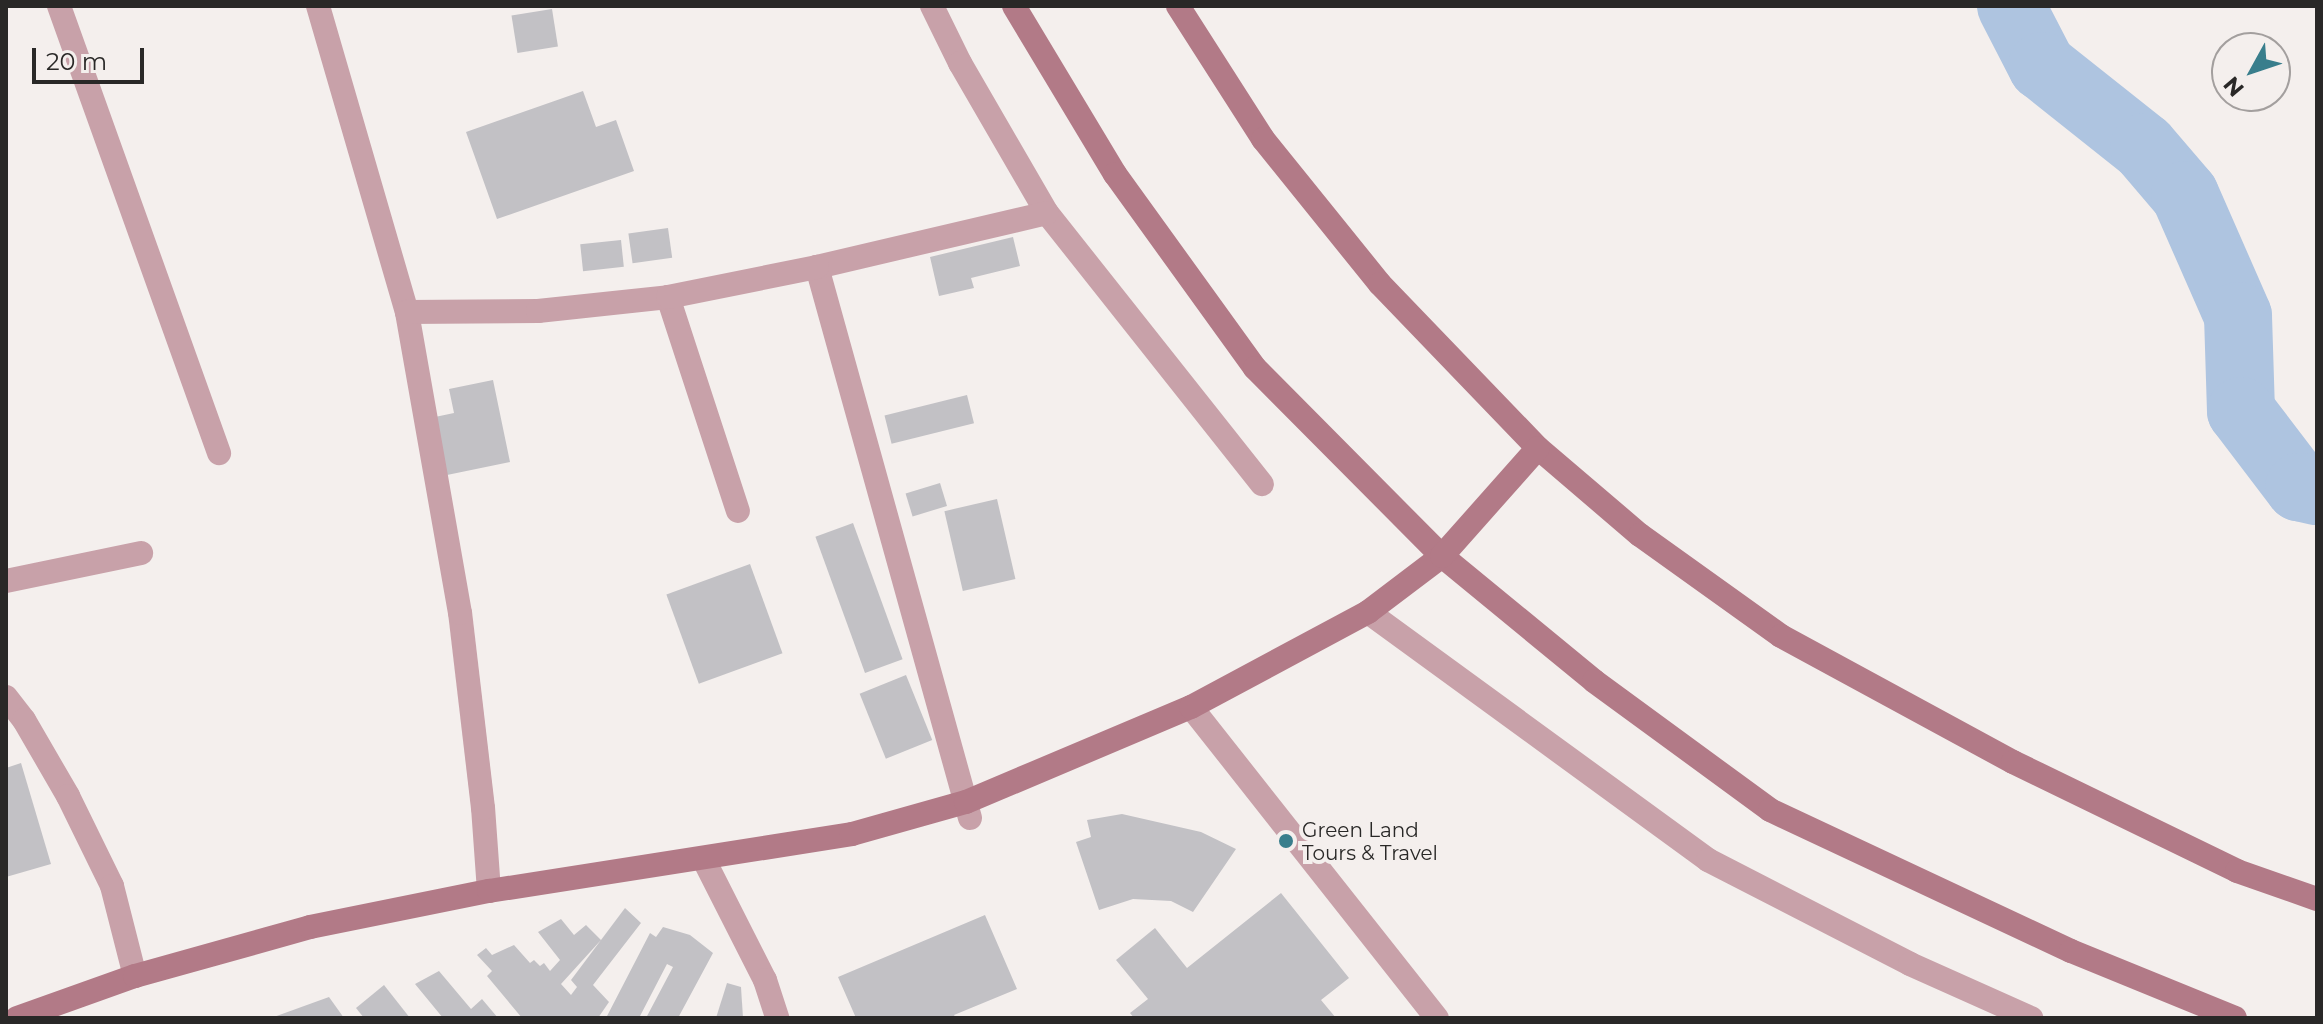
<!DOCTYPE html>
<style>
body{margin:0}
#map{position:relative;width:2323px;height:1024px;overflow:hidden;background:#f4efed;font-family:Montserrat,sans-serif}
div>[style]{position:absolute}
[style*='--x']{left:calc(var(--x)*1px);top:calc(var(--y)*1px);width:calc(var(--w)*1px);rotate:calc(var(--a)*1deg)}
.river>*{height:68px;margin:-34px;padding:0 34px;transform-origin:34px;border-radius:34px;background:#aec4e0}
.building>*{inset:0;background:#c2c1c5;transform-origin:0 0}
.minor>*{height:24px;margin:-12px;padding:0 12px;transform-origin:12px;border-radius:12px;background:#c8a1a9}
.secondary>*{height:24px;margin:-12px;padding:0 12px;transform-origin:12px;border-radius:12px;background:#b27a87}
.dots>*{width:22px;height:22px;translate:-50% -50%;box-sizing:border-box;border:4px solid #f4efed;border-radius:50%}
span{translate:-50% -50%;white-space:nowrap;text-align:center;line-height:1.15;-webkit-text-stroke:8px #f4efed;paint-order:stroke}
.poi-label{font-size:20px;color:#292827}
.left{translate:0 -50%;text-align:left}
.frame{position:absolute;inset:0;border:8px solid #292827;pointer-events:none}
.north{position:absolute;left:2211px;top:32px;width:80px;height:80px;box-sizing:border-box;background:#f4efed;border:2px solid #a39f9e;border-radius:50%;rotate:230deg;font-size:22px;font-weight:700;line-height:32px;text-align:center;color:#292827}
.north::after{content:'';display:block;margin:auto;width:28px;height:36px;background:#397e8c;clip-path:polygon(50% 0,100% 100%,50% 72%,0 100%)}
.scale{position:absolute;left:32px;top:48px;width:112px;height:36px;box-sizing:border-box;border:4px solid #292827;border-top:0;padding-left:10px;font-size:24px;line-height:28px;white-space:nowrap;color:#292827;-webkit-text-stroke:6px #f4efed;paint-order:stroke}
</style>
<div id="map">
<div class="river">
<div style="--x:2011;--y:6;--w:68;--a:62.7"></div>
<div style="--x:2042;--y:66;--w:130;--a:38.5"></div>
<div style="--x:2144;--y:147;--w:63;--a:49.5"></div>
<div style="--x:2185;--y:195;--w:132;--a:66.3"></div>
<div style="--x:2238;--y:316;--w:95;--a:88.2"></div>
<div style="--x:2241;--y:411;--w:96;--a:52.7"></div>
<div style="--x:2299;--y:487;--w:18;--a:13"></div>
</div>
<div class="building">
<div style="left:552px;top:9px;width:38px;height:41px;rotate:81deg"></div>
<div style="clip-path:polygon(583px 91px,596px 127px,616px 120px,634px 171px,497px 219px,466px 132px)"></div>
<div style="left:668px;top:228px;width:30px;height:40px;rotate:82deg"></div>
<div style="clip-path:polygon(1013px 237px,1020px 266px,971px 278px,974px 288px,939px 296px,930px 257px)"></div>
<div style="left:621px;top:240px;width:27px;height:41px;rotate:84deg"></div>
<div style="clip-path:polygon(493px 380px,510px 462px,447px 475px,435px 417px,454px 413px,449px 389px)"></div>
<div style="left:967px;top:395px;width:29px;height:85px;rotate:76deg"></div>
<div style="left:940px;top:483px;width:24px;height:36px;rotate:73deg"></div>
<div style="left:997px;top:499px;width:82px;height:54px;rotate:77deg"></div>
<div style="left:853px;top:523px;width:145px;height:40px;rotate:70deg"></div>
<div style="left:750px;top:564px;width:95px;height:89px;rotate:70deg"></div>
<div style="left:906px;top:675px;width:70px;height:50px;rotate:68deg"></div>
<div style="clip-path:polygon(21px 763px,51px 864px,6px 877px,6px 768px)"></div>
<div style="clip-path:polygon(1122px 814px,1201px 832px,1236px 849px,1193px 912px,1171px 901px,1133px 899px,1099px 910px,1076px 842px,1091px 837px,1087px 820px)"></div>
<div style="clip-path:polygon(1281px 893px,1349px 978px,1321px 1000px,1336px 1018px,1134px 1018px,1130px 1013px,1148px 999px,1116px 960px,1155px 928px,1187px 968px)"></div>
<div style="clip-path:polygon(625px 908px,641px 923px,593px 985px,609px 1002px,598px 1018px,522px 1018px,487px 976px,492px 971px,477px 955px,486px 948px,492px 955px,514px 945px,530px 963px,534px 960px,540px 966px,544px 963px,550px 971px,560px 960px,538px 932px,561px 919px,574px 935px,586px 925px,601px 940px,561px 984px,571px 995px,577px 987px,571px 980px)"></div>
<div style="clip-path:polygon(985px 915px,1017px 989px,954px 1015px,956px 1018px,856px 1018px,838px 977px)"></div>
<div style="clip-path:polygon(663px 927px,690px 935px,713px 953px,678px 1018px,646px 1018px,673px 967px,667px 964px,639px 1018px,606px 1018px,650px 933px,656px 937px)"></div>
<div style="clip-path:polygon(439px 971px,471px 1009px,482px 999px,498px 1018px,443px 1018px,415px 984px)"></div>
<div style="clip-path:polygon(727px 983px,741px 987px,743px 1018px,716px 1018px)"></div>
<div style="clip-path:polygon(384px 985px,410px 1018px,364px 1018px,356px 1008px)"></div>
<div style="clip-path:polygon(329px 997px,344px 1018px,271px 1018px)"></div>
</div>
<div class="minor">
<div style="--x:59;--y:6;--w:475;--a:70.3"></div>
<div style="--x:318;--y:6;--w:319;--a:73.8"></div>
<div style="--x:932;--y:6;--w:64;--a:63.8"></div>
<div style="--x:960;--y:63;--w:173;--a:59.9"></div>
<div style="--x:1047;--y:213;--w:346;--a:51.6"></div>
<div style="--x:668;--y:297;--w:225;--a:71.9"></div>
<div style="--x:6;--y:581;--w:138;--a:-11.7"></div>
<div style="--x:1368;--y:612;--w:421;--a:36.1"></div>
<div style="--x:1708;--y:860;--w:227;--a:27.2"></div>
<div style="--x:1910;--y:964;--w:133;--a:24.1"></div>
<div style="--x:6;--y:697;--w:29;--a:52"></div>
<div style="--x:24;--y:720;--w:88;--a:59.9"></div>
<div style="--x:68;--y:796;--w:100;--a:63.9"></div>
<div style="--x:112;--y:886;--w:93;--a:75.7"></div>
<div style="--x:1191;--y:707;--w:397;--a:51.7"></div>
<div style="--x:970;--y:818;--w:572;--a:-105.52"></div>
<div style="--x:817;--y:267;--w:236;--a:-13.2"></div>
<div style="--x:703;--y:858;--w:137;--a:63.1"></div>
<div style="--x:765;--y:980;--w:40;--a:72"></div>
<div style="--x:489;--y:891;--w:83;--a:-94.1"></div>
<div style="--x:483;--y:808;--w:196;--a:-96.7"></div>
<div style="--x:460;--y:613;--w:306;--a:-100"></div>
<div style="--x:407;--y:312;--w:131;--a:-0.4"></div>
<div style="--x:538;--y:311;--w:131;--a:-6.1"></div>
<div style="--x:668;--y:297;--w:152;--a:-11.4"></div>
</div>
<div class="secondary">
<div style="--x:1014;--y:6;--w:196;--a:59"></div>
<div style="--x:1115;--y:174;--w:239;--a:54.2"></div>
<div style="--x:1255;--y:368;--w:265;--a:45.2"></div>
<div style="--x:1442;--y:556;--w:197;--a:39.4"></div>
<div style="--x:1594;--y:681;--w:218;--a:36.2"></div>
<div style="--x:1770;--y:810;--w:332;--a:25.1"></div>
<div style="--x:2071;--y:951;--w:177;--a:22.2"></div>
<div style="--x:1178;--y:6;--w:158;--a:57.4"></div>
<div style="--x:1263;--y:139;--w:186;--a:51.1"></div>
<div style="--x:1380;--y:284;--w:228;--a:46.1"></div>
<div style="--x:1538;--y:448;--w:134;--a:40.5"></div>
<div style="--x:1640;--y:535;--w:173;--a:35.6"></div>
<div style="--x:1781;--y:636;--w:264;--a:28.5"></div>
<div style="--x:2013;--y:762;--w:249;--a:25.9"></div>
<div style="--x:2237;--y:871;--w:85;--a:19.3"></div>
<div style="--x:17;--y:1018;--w:125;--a:-19.6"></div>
<div style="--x:135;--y:976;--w:182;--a:-15.6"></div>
<div style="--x:310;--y:927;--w:183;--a:-11.4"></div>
<div style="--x:489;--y:891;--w:367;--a:-8.9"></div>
<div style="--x:852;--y:834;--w:118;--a:-15.7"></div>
<div style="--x:966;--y:802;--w:244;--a:-22.9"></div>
<div style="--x:1191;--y:707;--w:201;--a:-28.2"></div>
<div style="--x:1368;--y:612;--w:93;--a:-37.1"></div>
<div style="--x:1442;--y:556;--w:144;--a:-48.4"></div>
</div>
<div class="dots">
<div style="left:1286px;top:841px;background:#397e8c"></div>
</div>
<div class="poi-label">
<span class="left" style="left:1302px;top:842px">Green Land<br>Tours &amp; Travel</span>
</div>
<div class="frame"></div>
<div class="north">N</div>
<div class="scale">20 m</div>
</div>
